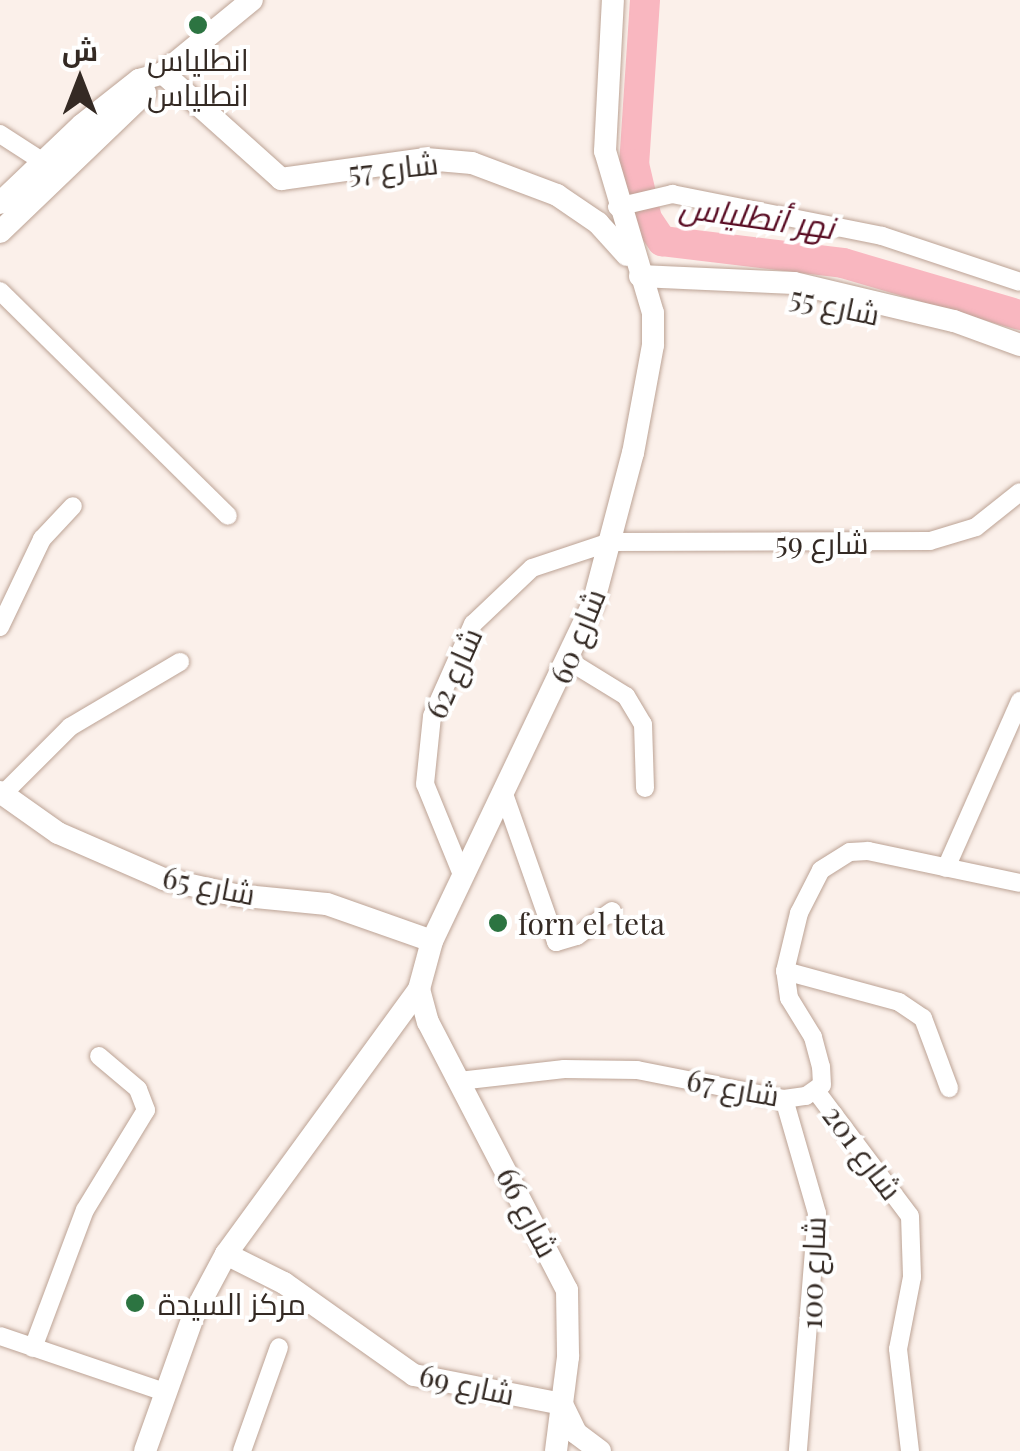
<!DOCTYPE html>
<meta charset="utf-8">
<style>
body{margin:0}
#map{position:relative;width:1020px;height:1451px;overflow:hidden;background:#fbf0ea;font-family:"Playfair Display",Cairo,serif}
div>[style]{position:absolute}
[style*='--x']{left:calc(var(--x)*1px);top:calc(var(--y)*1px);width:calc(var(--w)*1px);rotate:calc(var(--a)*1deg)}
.river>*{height:30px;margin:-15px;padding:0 15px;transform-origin:15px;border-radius:15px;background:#f9b7c0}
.roads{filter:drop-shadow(0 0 2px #bca395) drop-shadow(0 0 2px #bca395)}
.minor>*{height:18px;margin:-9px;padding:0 9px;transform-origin:9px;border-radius:9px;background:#fff}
.tertiary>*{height:22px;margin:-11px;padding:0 11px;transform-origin:11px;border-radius:11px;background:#fff}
.dots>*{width:28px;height:28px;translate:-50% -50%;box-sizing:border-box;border:5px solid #fff;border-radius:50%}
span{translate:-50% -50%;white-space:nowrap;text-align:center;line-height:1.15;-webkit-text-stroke:8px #fff;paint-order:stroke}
.poi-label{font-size:30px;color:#342a24}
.left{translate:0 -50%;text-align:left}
.street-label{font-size:30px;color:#342a24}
.water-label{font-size:32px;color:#590c23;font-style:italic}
.north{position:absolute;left:30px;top:30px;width:100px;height:100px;-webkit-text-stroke:8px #fff;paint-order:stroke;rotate:0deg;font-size:28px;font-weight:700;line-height:40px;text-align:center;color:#342a24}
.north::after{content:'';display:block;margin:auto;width:35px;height:45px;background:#342a24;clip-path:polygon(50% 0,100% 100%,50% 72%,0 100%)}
</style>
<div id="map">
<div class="river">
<div style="--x:645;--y:0;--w:164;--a:93.8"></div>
<div style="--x:634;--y:164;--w:57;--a:76.7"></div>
<div style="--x:647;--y:219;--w:27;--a:56"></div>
<div style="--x:662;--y:241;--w:182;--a:6.9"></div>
<div style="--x:843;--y:263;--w:184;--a:16.4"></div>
</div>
<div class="roads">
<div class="minor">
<div style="--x:0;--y:134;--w:64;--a:32.9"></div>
<div style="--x:617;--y:207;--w:57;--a:-13.3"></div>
<div style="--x:672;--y:194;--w:214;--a:11.3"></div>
<div style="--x:882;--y:236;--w:145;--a:18.4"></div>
<div style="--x:0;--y:291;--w:320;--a:44.6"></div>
<div style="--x:0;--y:627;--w:98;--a:-64.5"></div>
<div style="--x:42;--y:539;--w:45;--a:-46.8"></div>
<div style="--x:569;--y:661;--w:67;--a:31.6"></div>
<div style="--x:626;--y:696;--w:33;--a:59"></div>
<div style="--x:643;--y:724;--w:64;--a:88.2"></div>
<div style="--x:3;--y:794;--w:95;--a:-45"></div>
<div style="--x:70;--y:727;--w:128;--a:-30.6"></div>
<div style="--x:504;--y:794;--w:157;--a:70.6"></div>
<div style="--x:556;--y:942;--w:22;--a:-16"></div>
<div style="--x:577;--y:936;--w:43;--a:-35.5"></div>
<div style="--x:946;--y:868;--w:183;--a:-66.1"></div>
<div style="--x:463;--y:877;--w:100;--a:-112.2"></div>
<div style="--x:425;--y:784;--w:68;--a:-84.1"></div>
<div style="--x:432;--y:716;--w:101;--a:-66"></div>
<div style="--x:473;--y:624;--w:81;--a:-43.5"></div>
<div style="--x:532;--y:568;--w:82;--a:-18.4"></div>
<div style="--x:610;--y:542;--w:320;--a:-0.2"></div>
<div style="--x:930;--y:541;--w:48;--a:-16.9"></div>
<div style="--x:976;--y:527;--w:56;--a:-38.5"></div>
<div style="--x:785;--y:971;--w:118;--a:15.2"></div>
<div style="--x:899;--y:1002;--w:29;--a:34"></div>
<div style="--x:923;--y:1018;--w:75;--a:69.6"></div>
<div style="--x:459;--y:1081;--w:106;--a:-6.5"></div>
<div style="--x:564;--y:1069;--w:73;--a:0.8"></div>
<div style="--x:637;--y:1070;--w:150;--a:11.2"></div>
<div style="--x:784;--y:1099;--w:22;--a:-8"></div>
<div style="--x:806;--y:1096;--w:19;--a:-35"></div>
<div style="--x:822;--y:1085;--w:18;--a:-93"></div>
<div style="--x:821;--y:1067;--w:31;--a:-105"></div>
<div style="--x:813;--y:1037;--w:46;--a:-121.6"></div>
<div style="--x:789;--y:998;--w:27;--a:-98"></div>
<div style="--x:785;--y:971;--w:60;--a:-76.4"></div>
<div style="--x:799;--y:913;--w:48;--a:-62.9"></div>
<div style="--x:821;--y:870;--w:34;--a:-32"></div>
<div style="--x:850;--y:852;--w:18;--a:-3"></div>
<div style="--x:868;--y:851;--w:155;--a:11.9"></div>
<div style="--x:816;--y:1091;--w:156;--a:53.1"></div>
<div style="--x:910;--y:1216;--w:61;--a:88.1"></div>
<div style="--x:912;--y:1277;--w:73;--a:101"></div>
<div style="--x:898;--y:1349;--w:103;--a:83.3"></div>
<div style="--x:784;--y:1099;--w:119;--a:73.9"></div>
<div style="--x:817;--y:1213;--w:239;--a:94.6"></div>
<div style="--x:0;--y:1336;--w:171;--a:18.8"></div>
<div style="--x:33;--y:1348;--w:147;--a:-69.4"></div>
<div style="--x:85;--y:1210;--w:117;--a:-58.6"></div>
<div style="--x:146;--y:1110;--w:22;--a:-111"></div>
<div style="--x:138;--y:1089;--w:51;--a:-139.8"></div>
<div style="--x:242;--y:1451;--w:110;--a:-70.4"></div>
</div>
<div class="tertiary">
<div style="--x:163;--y:73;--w:159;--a:41.9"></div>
<div style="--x:281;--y:179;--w:146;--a:-7.9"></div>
<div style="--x:426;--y:159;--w:46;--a:5"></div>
<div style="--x:472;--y:163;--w:91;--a:20.6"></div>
<div style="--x:557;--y:195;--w:50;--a:34.3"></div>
<div style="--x:598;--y:223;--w:43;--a:47.8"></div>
<div style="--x:0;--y:203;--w:113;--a:-43.6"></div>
<div style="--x:82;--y:125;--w:73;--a:-38.3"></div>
<div style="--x:139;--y:80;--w:25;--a:-16"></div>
<div style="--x:163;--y:73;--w:115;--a:-39.4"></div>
<div style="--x:0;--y:232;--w:201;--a:-43.8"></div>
<div style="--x:640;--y:276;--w:154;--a:2.6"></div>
<div style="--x:794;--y:283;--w:164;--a:13.4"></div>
<div style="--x:954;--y:321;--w:70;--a:20"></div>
<div style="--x:0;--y:792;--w:71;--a:35.3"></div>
<div style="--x:58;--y:833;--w:116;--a:23.5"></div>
<div style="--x:164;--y:879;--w:73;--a:12.7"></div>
<div style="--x:235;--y:895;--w:92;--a:5.6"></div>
<div style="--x:327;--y:904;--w:111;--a:19.4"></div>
<div style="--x:419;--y:989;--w:34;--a:75"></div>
<div style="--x:428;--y:1022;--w:302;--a:62.6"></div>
<div style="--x:567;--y:1290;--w:67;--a:89.1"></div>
<div style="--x:568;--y:1357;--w:95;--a:97.3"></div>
<div style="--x:226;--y:1254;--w:65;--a:26.6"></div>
<div style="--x:284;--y:1283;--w:159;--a:35.3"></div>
<div style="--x:414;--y:1375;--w:151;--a:11.1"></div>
<div style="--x:562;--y:1404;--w:32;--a:64"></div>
<div style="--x:576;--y:1433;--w:30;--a:37"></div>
<div style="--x:145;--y:1451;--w:145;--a:-70.3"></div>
<div style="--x:194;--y:1314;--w:68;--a:-61.9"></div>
<div style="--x:226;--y:1254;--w:328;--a:-53.9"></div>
<div style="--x:419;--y:989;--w:50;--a:-74.8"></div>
<div style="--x:432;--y:941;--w:373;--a:-64.5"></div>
<div style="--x:593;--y:604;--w:156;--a:-75.2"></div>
<div style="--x:633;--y:453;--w:110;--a:-79.5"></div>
<div style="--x:653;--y:345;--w:32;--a:-90"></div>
<div style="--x:653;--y:313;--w:169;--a:-106.5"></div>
<div style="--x:605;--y:151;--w:151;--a:-87"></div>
</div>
</div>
<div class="dots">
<div style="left:198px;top:25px;background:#2c7441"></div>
<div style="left:498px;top:923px;background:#2c7441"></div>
<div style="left:135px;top:1303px;background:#2c7441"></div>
</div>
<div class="poi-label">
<span style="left:198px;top:76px">انطلياس<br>انطلياس</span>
<span class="left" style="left:518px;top:923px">forn el teta</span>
<span class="left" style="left:158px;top:1303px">مركز السيدة</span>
</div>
<div class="street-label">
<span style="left:393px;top:167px;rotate:-6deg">شارع 57</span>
<span style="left:835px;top:305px;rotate:12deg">شارع 55</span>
<span style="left:822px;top:542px">شارع 59</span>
<span style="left:577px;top:636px;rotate:-68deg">شارع 60</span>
<span style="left:453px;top:673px;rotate:-66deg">شارع 62</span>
<span style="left:209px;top:885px;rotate:11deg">شارع 65</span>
<span style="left:733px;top:1087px;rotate:10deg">شارع 67</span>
<span style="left:863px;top:1152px;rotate:53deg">شارع 201</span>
<span style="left:528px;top:1212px;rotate:62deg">شارع 66</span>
<span style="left:812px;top:1273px;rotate:-88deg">شارع 100</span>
<span style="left:467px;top:1384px;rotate:12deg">شارع 69</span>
</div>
<div class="water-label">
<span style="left:757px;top:216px;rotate:8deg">نهر أنطلياس</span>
</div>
<div class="north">ش</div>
</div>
